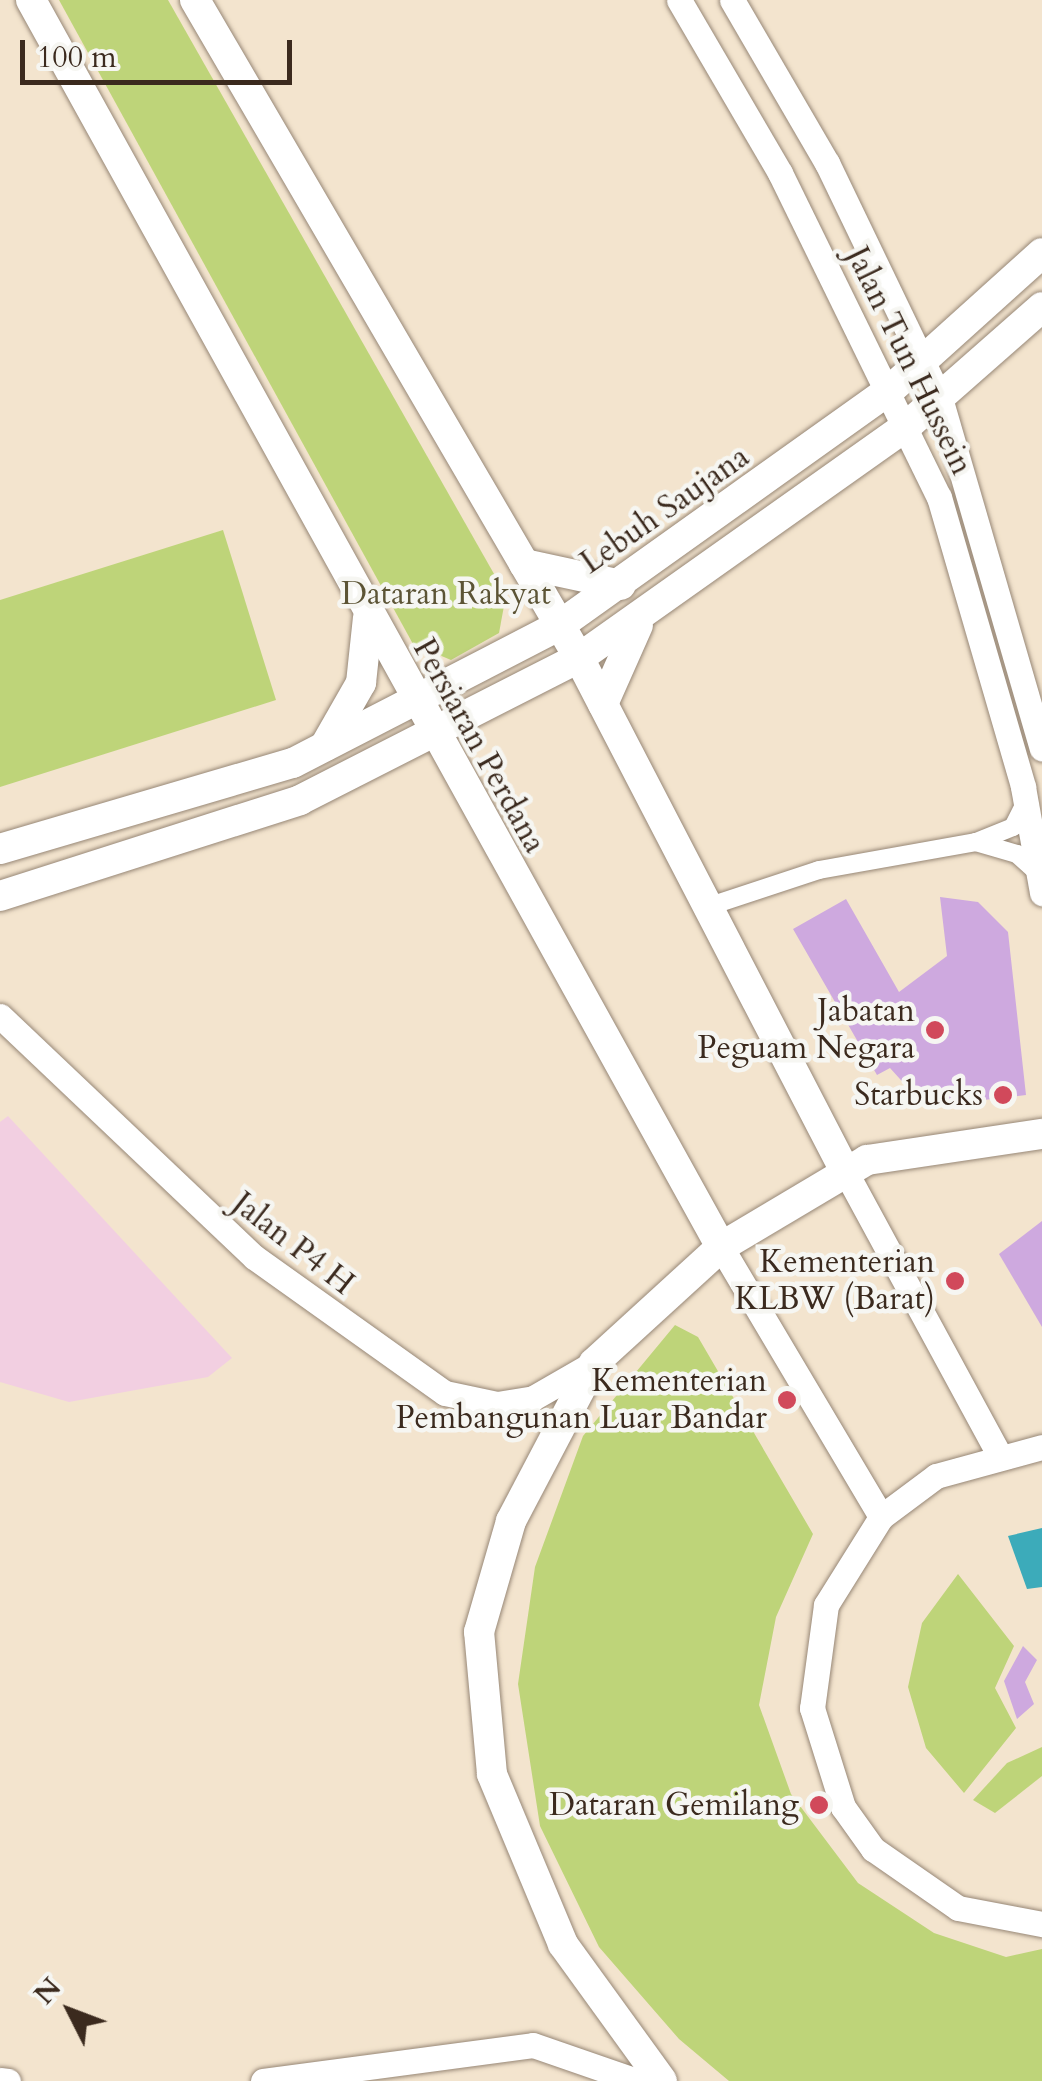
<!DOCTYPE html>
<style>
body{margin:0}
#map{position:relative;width:1042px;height:2081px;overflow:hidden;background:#f3e4ce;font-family:Cardo,serif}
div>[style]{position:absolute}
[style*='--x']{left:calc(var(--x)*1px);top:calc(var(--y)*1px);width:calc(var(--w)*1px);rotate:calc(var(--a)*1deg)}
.built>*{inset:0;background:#f2cfe1}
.green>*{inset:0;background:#bed479}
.water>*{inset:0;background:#3cabba}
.building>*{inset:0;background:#cea9df}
.roads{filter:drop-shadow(0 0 2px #978776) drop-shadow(0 0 2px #978776)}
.street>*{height:18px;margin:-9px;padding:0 9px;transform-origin:9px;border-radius:9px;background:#fff}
.secondary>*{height:25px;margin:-12.5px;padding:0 12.5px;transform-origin:12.5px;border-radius:12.5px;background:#fff}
.primary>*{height:30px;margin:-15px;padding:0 15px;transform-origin:15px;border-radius:15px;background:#fff}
.dots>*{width:28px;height:28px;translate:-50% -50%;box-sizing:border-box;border:5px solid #f6f6f2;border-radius:50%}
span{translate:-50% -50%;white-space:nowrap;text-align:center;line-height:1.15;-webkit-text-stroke:9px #f6f6f2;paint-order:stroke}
.street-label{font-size:32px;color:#3b2a1e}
.park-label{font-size:32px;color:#5c5435}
.poi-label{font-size:32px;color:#3b2a1e}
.right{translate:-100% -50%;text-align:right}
.north{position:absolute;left:20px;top:1961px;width:100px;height:100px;-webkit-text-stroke:8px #f6f6f2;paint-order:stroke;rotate:312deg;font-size:28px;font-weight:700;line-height:40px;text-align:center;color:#3b2a1e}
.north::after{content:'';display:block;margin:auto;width:35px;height:45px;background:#3b2a1e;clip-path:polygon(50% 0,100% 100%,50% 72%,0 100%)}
.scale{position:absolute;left:20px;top:40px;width:272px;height:45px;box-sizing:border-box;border:5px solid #3b2a1e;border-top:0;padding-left:12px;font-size:30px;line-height:35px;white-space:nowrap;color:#3b2a1e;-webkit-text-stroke:8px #f6f6f2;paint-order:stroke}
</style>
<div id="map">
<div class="built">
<div style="clip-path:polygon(8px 1116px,232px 1358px,208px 1377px,69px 1402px,0 1382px,0 1122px)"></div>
</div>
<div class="green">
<div style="clip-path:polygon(59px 0,168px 0,506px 595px,499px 633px,451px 660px,413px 644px)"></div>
<div style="clip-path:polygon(223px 530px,276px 700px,0 787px,0 600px)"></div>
<div style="clip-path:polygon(675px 1325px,698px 1337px,813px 1534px,776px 1617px,759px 1705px,791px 1794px,858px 1883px,934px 1933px,1006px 1957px,1042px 1949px,1042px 2081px,729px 2081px,679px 2039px,599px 1947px,540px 1826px,518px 1684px,535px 1567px,583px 1436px)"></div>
<div style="clip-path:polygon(958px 1574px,1014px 1646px,995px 1688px,1016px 1728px,964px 1793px,926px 1748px,908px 1687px,922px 1623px)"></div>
<div style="clip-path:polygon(1042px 1747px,1042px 1776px,995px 1813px,973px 1800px,1007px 1763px)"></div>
</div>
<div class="water">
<div style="clip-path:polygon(1042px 1528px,1042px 1587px,1027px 1589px,1008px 1536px)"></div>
</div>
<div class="building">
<div style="clip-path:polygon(940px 897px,978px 902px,1008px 932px,1026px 1095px,941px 1105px,938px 1090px,909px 1089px,890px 1068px,877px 1075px,793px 929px,846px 899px,899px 992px,947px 956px)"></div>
<div style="clip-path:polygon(1042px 1221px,1042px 1327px,999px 1254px)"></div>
<div style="clip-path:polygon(1023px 1646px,1037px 1660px,1025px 1682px,1034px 1704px,1017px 1719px,1004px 1681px)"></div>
</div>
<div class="roads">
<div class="street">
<div style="--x:976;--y:842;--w:43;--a:16.3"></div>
<div style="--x:1017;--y:854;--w:28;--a:42"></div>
<div style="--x:707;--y:907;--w:118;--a:-18.3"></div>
<div style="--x:819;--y:870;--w:159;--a:-10.1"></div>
<div style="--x:976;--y:842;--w:40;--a:-22"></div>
<div style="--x:1013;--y:827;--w:27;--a:-63"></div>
</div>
<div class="secondary">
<div style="--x:679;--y:0;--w:200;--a:59.7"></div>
<div style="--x:780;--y:173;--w:361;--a:63.9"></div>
<div style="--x:939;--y:497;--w:302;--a:73.8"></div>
<div style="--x:1023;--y:787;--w:108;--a:79.8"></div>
<div style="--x:732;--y:0;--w:189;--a:59.8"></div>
<div style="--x:827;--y:163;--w:261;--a:64.3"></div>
<div style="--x:940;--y:398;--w:365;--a:73.8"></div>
<div style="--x:0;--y:1016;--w:350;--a:43.5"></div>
<div style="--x:254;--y:1257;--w:234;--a:35.5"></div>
<div style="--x:445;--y:1393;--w:53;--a:11.9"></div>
<div style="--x:497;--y:1404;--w:36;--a:-9"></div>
<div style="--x:533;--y:1398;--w:70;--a:-29.8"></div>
<div style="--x:844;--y:1169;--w:323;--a:61.5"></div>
<div style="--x:721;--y:1247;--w:314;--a:59.3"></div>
<div style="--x:1042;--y:1447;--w:110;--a:164.7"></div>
<div style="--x:936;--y:1476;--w:69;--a:143.3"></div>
<div style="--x:881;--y:1517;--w:104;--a:122"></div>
<div style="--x:826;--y:1605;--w:104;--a:97.7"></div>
<div style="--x:812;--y:1708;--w:104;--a:72.6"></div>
<div style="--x:843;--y:1807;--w:52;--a:54.5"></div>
<div style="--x:873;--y:1849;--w:103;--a:34.8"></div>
<div style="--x:958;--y:1908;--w:86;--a:10.8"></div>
<div style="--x:0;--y:2080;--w:8;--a:7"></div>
<div style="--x:263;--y:2081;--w:272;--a:-7.6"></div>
<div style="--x:533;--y:2045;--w:110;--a:19.1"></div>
</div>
<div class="primary">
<div style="--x:31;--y:0;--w:1425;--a:61.04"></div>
<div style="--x:195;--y:0;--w:762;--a:59.73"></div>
<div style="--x:579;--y:658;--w:576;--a:62.59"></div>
<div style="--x:524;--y:564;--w:99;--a:12.2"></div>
<div style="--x:603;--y:704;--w:86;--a:-66.1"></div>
<div style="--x:325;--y:746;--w:73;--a:-60.3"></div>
<div style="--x:361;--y:683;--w:65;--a:-83.9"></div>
<div style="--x:0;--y:849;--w:305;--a:-16.4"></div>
<div style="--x:293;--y:763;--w:301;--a:-27.3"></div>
<div style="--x:560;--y:625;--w:407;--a:-35.5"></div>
<div style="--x:891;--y:389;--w:203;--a:-42"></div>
<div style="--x:0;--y:896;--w:315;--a:-17.7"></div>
<div style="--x:300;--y:800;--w:313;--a:-27"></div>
<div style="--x:579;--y:658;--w:405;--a:-35.3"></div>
<div style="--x:909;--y:424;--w:177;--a:-41.3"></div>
<div style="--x:662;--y:2081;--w:169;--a:-125.9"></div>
<div style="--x:563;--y:1944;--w:184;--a:-112.7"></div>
<div style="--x:492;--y:1774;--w:143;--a:-95.2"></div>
<div style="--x:479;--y:1632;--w:116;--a:-73.9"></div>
<div style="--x:511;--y:1521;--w:178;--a:-62.3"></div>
<div style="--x:594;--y:1363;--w:172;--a:-42.4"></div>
<div style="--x:721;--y:1247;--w:170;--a:-30.8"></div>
<div style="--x:867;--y:1160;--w:177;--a:-8.5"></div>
</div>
</div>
<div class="dots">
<div style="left:935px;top:1030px;background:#d1495b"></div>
<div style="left:1003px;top:1095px;background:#d1495b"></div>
<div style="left:955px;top:1281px;background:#d1495b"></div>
<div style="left:787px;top:1400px;background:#d1495b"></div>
<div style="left:819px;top:1805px;background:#d1495b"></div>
</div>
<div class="street-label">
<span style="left:909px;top:361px;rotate:64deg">Jalan Tun Hussein</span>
<span style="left:665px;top:510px;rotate:-35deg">Lebuh Saujana</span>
<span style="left:479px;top:746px;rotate:61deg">Persiaran Perdana</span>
<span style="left:293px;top:1244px;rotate:38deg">Jalan P4 H</span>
</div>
<div class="park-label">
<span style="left:446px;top:594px">Dataran Rakyat</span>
</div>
<div class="poi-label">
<span class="right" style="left:915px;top:1030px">Jabatan<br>Peguam Negara</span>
<span class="right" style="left:983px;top:1095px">Starbucks</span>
<span class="right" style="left:935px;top:1281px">Kementerian<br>KLBW (Barat)</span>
<span class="right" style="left:767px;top:1400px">Kementerian<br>Pembangunan Luar Bandar</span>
<span class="right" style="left:799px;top:1805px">Dataran Gemilang</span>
</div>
<div class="north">N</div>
<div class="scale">100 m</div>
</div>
